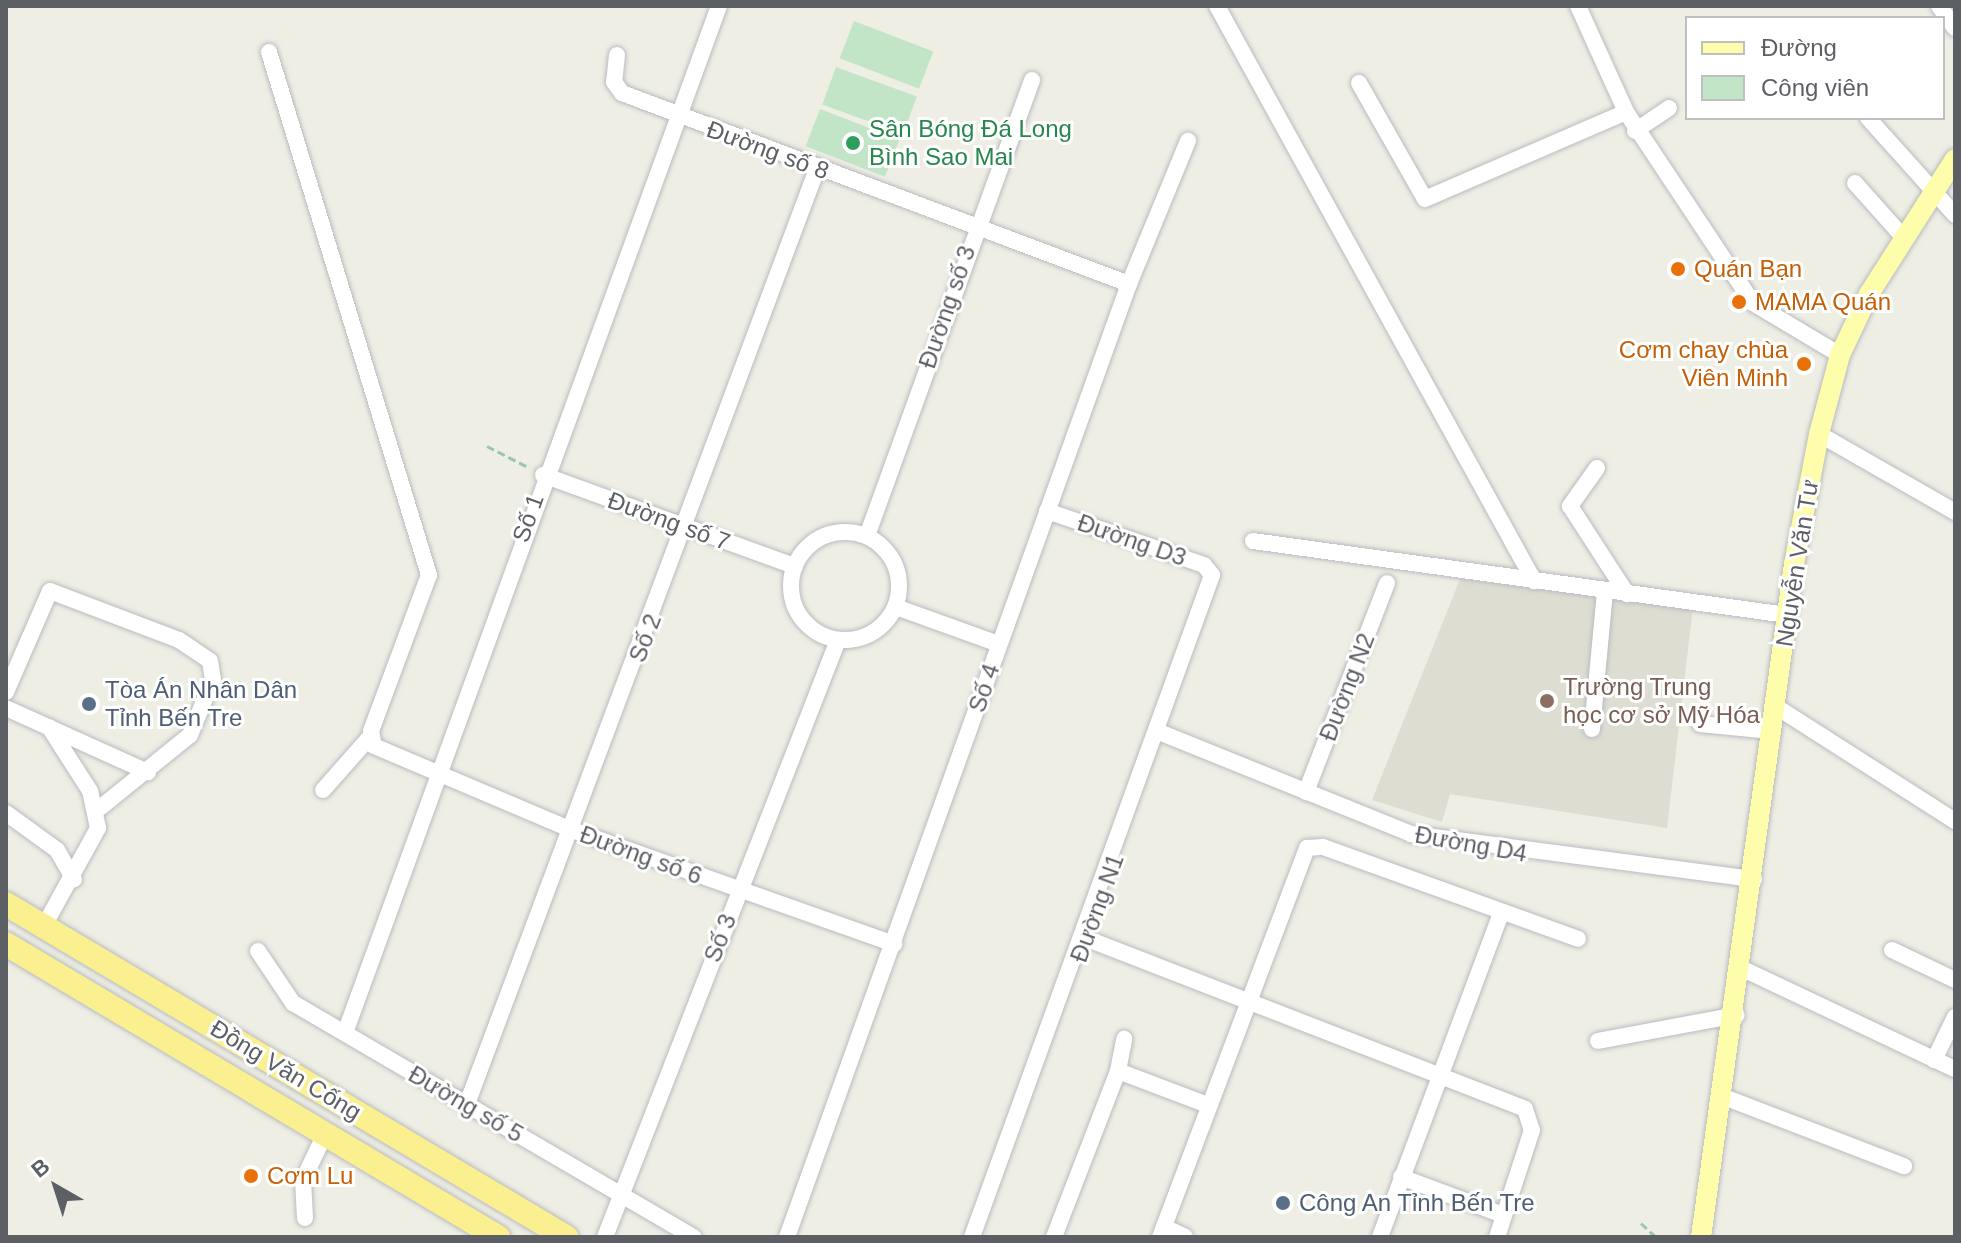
<!DOCTYPE html>
<meta charset="utf-8">
<style>
body{margin:0}
#map{position:relative;width:1961px;height:1243px;overflow:hidden;background:#eeeee4;font-family:Helvetica,sans-serif}
div>[style]{position:absolute}
[style*='--x']{left:calc(var(--x)*1px);top:calc(var(--y)*1px);width:calc(var(--w)*1px);rotate:calc(var(--a)*1deg)}
.education>*{inset:0;background:#deddd2}
.green>*{inset:0;background:#c2e5c7;transform-origin:0 0}
.path>*{height:3px;margin-top:-1.5px;transform-origin:0;background:repeating-linear-gradient(90deg,#9bc6ae 0 8px,transparent 0 12px)}
.roads{filter:drop-shadow(0 0 2px #b9bbc0) drop-shadow(0 0 2px #b9bbc0)}
.minor>*{height:16px;margin:-8px;padding:0 8px;transform-origin:8px;border-radius:8px;background:#fff}
.minor>.ring{margin:-8px;padding:0;box-sizing:content-box;background:none;border:16px solid #fff;border-radius:50%}
.major>*{height:20px;margin:-10px;padding:0 10px;transform-origin:10px;border-radius:10px;background:#fdfdab}
.highway>*{height:24px;margin:-12px;padding:0 12px;transform-origin:12px;border-radius:12px;background:#faf090}
.dots>*{width:22px;height:22px;translate:-50% -50%;box-sizing:border-box;border:4px solid #fff;border-radius:50%}
span{translate:-50% -50%;white-space:nowrap;text-align:center;line-height:1.15;-webkit-text-stroke:6px #fff;paint-order:stroke}
.leisure-label{font-size:24px;color:#27864d}
.left{translate:0 -50%;text-align:left}
.street-label{font-size:24px;color:#5c5f64}
.food-label{font-size:24px;color:#c56008}
.right{translate:-100% -50%;text-align:right}
.education-label{font-size:24px;color:#785e54}
.service-label{font-size:24px;color:#4e5e75}
.frame{position:absolute;inset:0;border:8px solid #5c5f64;pointer-events:none}
.legend{position:absolute;left:1685px;top:16px;width:260px;height:104px;box-sizing:border-box;background:#fff;border:2px solid #bebfc1;margin:0;padding:10px 14px;list-style:none;font-size:24px;color:#5c5f64}
.legend li{display:flex;align-items:center;gap:16px;height:40px}
.legend b{width:40px;border:2px solid #bebfc1}
.north{position:absolute;left:16px;top:1147px;width:80px;height:80px;-webkit-text-stroke:6px #fff;paint-order:stroke;rotate:321deg;font-size:22px;font-weight:700;line-height:32px;text-align:center;color:#5c5f64}
.north::after{content:'';display:block;margin:auto;width:28px;height:36px;background:#5c5f64;clip-path:polygon(50% 0,100% 100%,50% 72%,0 100%)}
</style>
<div id="map">
<div class="education">
<div style="clip-path:polygon(1460px 579px,1693px 607px,1667px 828px,1450px 794px,1442px 822px,1372px 800px)"></div>
</div>
<div class="green">
<div style="left:854px;top:21px;width:85px;height:40px;rotate:21deg"></div>
<div style="left:836px;top:67px;width:86px;height:40px;rotate:20deg"></div>
<div style="left:820px;top:109px;width:85px;height:40px;rotate:21deg"></div>
</div>
<div class="path">
<div style="--x:487;--y:446;--w:48;--a:27.1"></div>
<div style="--x:1641;--y:1223;--w:21;--a:43"></div>
</div>
<div class="roads">
<div class="minor">
<div style="--x:1217;--y:6;--w:657;--a:61.13"></div>
<div style="--x:1578;--y:6;--w:116;--a:65.6"></div>
<div style="--x:1939;--y:6;--w:27;--a:54"></div>
<div style="--x:269;--y:52;--w:547;--a:72.99"></div>
<div style="--x:429;--y:575;--w:166;--a:110.4"></div>
<div style="--x:371;--y:731;--w:15;--a:79"></div>
<div style="--x:374;--y:746;--w:215;--a:23"></div>
<div style="--x:572;--y:830;--w:342;--a:19.5"></div>
<div style="--x:617;--y:55;--w:27;--a:96"></div>
<div style="--x:614;--y:82;--w:14;--a:54"></div>
<div style="--x:622;--y:93;--w:542;--a:20.64"></div>
<div style="--x:1359;--y:83;--w:133;--a:60.4"></div>
<div style="--x:1425;--y:199;--w:219;--a:-23.4"></div>
<div style="--x:1626;--y:112;--w:229;--a:56.4"></div>
<div style="--x:1753;--y:303;--w:101;--a:30.9"></div>
<div style="--x:1868;--y:118;--w:130;--a:48.1"></div>
<div style="--x:1635;--y:131;--w:41;--a:-34.1"></div>
<div style="--x:1855;--y:183;--w:74;--a:48.3"></div>
<div style="--x:1819;--y:434;--w:157;--a:29.8"></div>
<div style="--x:1597;--y:468;--w:47;--a:125.4"></div>
<div style="--x:1570;--y:506;--w:105;--a:57.1"></div>
<div style="--x:543;--y:475;--w:268;--a:19.9"></div>
<div class="ring" style="left:791px;top:532px;width:92px;height:92px"></div>
<div style="--x:867;--y:536;--w:485;--a:-70.1"></div>
<div style="--x:1253;--y:541;--w:539;--a:7.89"></div>
<div style="--x:896;--y:607;--w:109;--a:19.8"></div>
<div style="--x:6;--y:692;--w:110;--a:-66.5"></div>
<div style="--x:50;--y:591;--w:138;--a:20.8"></div>
<div style="--x:179;--y:640;--w:37;--a:34"></div>
<div style="--x:210;--y:661;--w:18;--a:81"></div>
<div style="--x:213;--y:679;--w:61;--a:112.3"></div>
<div style="--x:190;--y:735;--w:121;--a:141"></div>
<div style="--x:1775;--y:706;--w:214;--a:32.6"></div>
<div style="--x:6;--y:708;--w:156;--a:24.3"></div>
<div style="--x:1700;--y:724;--w:72;--a:5.6"></div>
<div style="--x:1592;--y:729;--w:139;--a:-84.6"></div>
<div style="--x:1159;--y:732;--w:272;--a:22"></div>
<div style="--x:1411;--y:834;--w:346;--a:7.5"></div>
<div style="--x:323;--y:790;--w:69;--a:-48.5"></div>
<div style="--x:1306;--y:792;--w:224;--a:-68.8"></div>
<div style="--x:6;--y:813;--w:63;--a:36"></div>
<div style="--x:57;--y:850;--w:34;--a:60"></div>
<div style="--x:44;--y:926;--w:112;--a:-61.1"></div>
<div style="--x:98;--y:828;--w:38;--a:-102"></div>
<div style="--x:90;--y:791;--w:76;--a:-122.6"></div>
<div style="--x:1085;--y:938;--w:472;--a:21.2"></div>
<div style="--x:1525;--y:1109;--w:22;--a:72"></div>
<div style="--x:1532;--y:1130;--w:113;--a:108.1"></div>
<div style="--x:1892;--y:950;--w:70;--a:25.5"></div>
<div style="--x:258;--y:951;--w:63;--a:56.1"></div>
<div style="--x:293;--y:1003;--w:464;--a:30.3"></div>
<div style="--x:1743;--y:969;--w:234;--a:25.3"></div>
<div style="--x:345;--y:1033;--w:1093;--a:-69.99"></div>
<div style="--x:1598;--y:1041;--w:141;--a:-10.6"></div>
<div style="--x:1934;--y:1060;--w:48;--a:-64"></div>
<div style="--x:1118;--y:1071;--w:33;--a:-79"></div>
<div style="--x:1724;--y:1097;--w:193;--a:21"></div>
<div style="--x:467;--y:1104;--w:998;--a:-69.48"></div>
<div style="--x:1401;--y:1177;--w:109;--a:20.4"></div>
<div style="--x:305;--y:1218;--w:38;--a:-93"></div>
<div style="--x:303;--y:1180;--w:51;--a:-64.4"></div>
<div style="--x:1164;--y:1227;--w:23;--a:25"></div>
<div style="--x:605;--y:1237;--w:641;--a:-68.68"></div>
<div style="--x:787;--y:1237;--w:1013;--a:-70.26"></div>
<div style="--x:1129;--y:284;--w:155;--a:-67.6"></div>
<div style="--x:972;--y:1237;--w:704;--a:-70.07"></div>
<div style="--x:1212;--y:575;--w:13;--a:-129"></div>
<div style="--x:1204;--y:565;--w:166;--a:-161"></div>
<div style="--x:1054;--y:1237;--w:178;--a:-68.9"></div>
<div style="--x:1118;--y:1071;--w:96;--a:20.7"></div>
<div style="--x:1160;--y:1237;--w:416;--a:-69.3"></div>
<div style="--x:1307;--y:848;--w:16;--a:-4"></div>
<div style="--x:1323;--y:847;--w:271;--a:19.8"></div>
<div style="--x:1380;--y:1237;--w:345;--a:-69.5"></div>
</div>
<div class="major">
<div style="--x:1701;--y:1237;--w:679;--a:-82.13"></div>
<div style="--x:1794;--y:564;--w:132;--a:-79.1"></div>
<div style="--x:1819;--y:434;--w:82;--a:-75.1"></div>
<div style="--x:1840;--y:355;--w:68;--a:-64.6"></div>
<div style="--x:1869;--y:294;--w:160;--a:-57.5"></div>
</div>
<div class="highway">
<div style="--x:6;--y:904;--w:652;--a:30.74"></div>
<div style="--x:6;--y:944;--w:573;--a:30.78"></div>
</div>
</div>
<div class="dots">
<div style="left:853px;top:143px;background:#2e9e5b"></div>
<div style="left:1678px;top:269px;background:#e8710a"></div>
<div style="left:1739px;top:302px;background:#e8710a"></div>
<div style="left:1804px;top:364px;background:#e8710a"></div>
<div style="left:1547px;top:701px;background:#8d6e63"></div>
<div style="left:89px;top:704px;background:#5c6f8a"></div>
<div style="left:251px;top:1176px;background:#e8710a"></div>
<div style="left:1283px;top:1203px;background:#5c6f8a"></div>
</div>
<div class="leisure-label">
<span class="left" style="left:869px;top:143px">Sân Bóng Đá Long<br>Bình Sao Mai</span>
</div>
<div class="street-label">
<span style="left:768px;top:150px;rotate:20deg">Đường số 8</span>
<span style="left:947px;top:307px;rotate:-71deg">Đường số 3</span>
<span style="left:528px;top:518px;rotate:-70deg">Số 1</span>
<span style="left:669px;top:521px;rotate:20deg">Đường số 7</span>
<span style="left:1132px;top:540px;rotate:19deg">Đường D3</span>
<span style="left:1797px;top:563px;rotate:-81deg">Nguyễn Văn Tư</span>
<span style="left:645px;top:638px;rotate:-69deg">Số 2</span>
<span style="left:1347px;top:687px;rotate:-69deg">Đường N2</span>
<span style="left:984px;top:688px;rotate:-71deg">Số 4</span>
<span style="left:1471px;top:844px;rotate:10deg">Đường D4</span>
<span style="left:641px;top:855px;rotate:20deg">Đường số 6</span>
<span style="left:1097px;top:908px;rotate:-70deg">Đường N1</span>
<span style="left:720px;top:938px;rotate:-69deg">Số 3</span>
<span style="left:286px;top:1070px;rotate:31deg">Đồng Văn Cống</span>
<span style="left:466px;top:1104px;rotate:30deg">Đường số 5</span>
</div>
<div class="food-label">
<span class="left" style="left:1694px;top:269px">Quán Bạn</span>
<span class="left" style="left:1755px;top:302px">MAMA Quán</span>
<span class="right" style="left:1788px;top:364px">Cơm chay chùa<br>Viên Minh</span>
<span class="left" style="left:267px;top:1176px">Cơm Lu</span>
</div>
<div class="education-label">
<span class="left" style="left:1563px;top:701px">Trường Trung<br>học cơ sở Mỹ Hóa</span>
</div>
<div class="service-label">
<span class="left" style="left:105px;top:704px">Tòa Án Nhân Dân<br>Tỉnh Bến Tre</span>
<span class="left" style="left:1299px;top:1203px">Công An Tỉnh Bến Tre</span>
</div>
<div class="frame"></div>
<ul class="legend">
<li><b style="height:10px;background:#fdfdab"></b>Đường</li>
<li><b style="height:22px;background:#c2e5c7"></b>Công viên</li>
</ul>
<div class="north">B</div>
</div>
